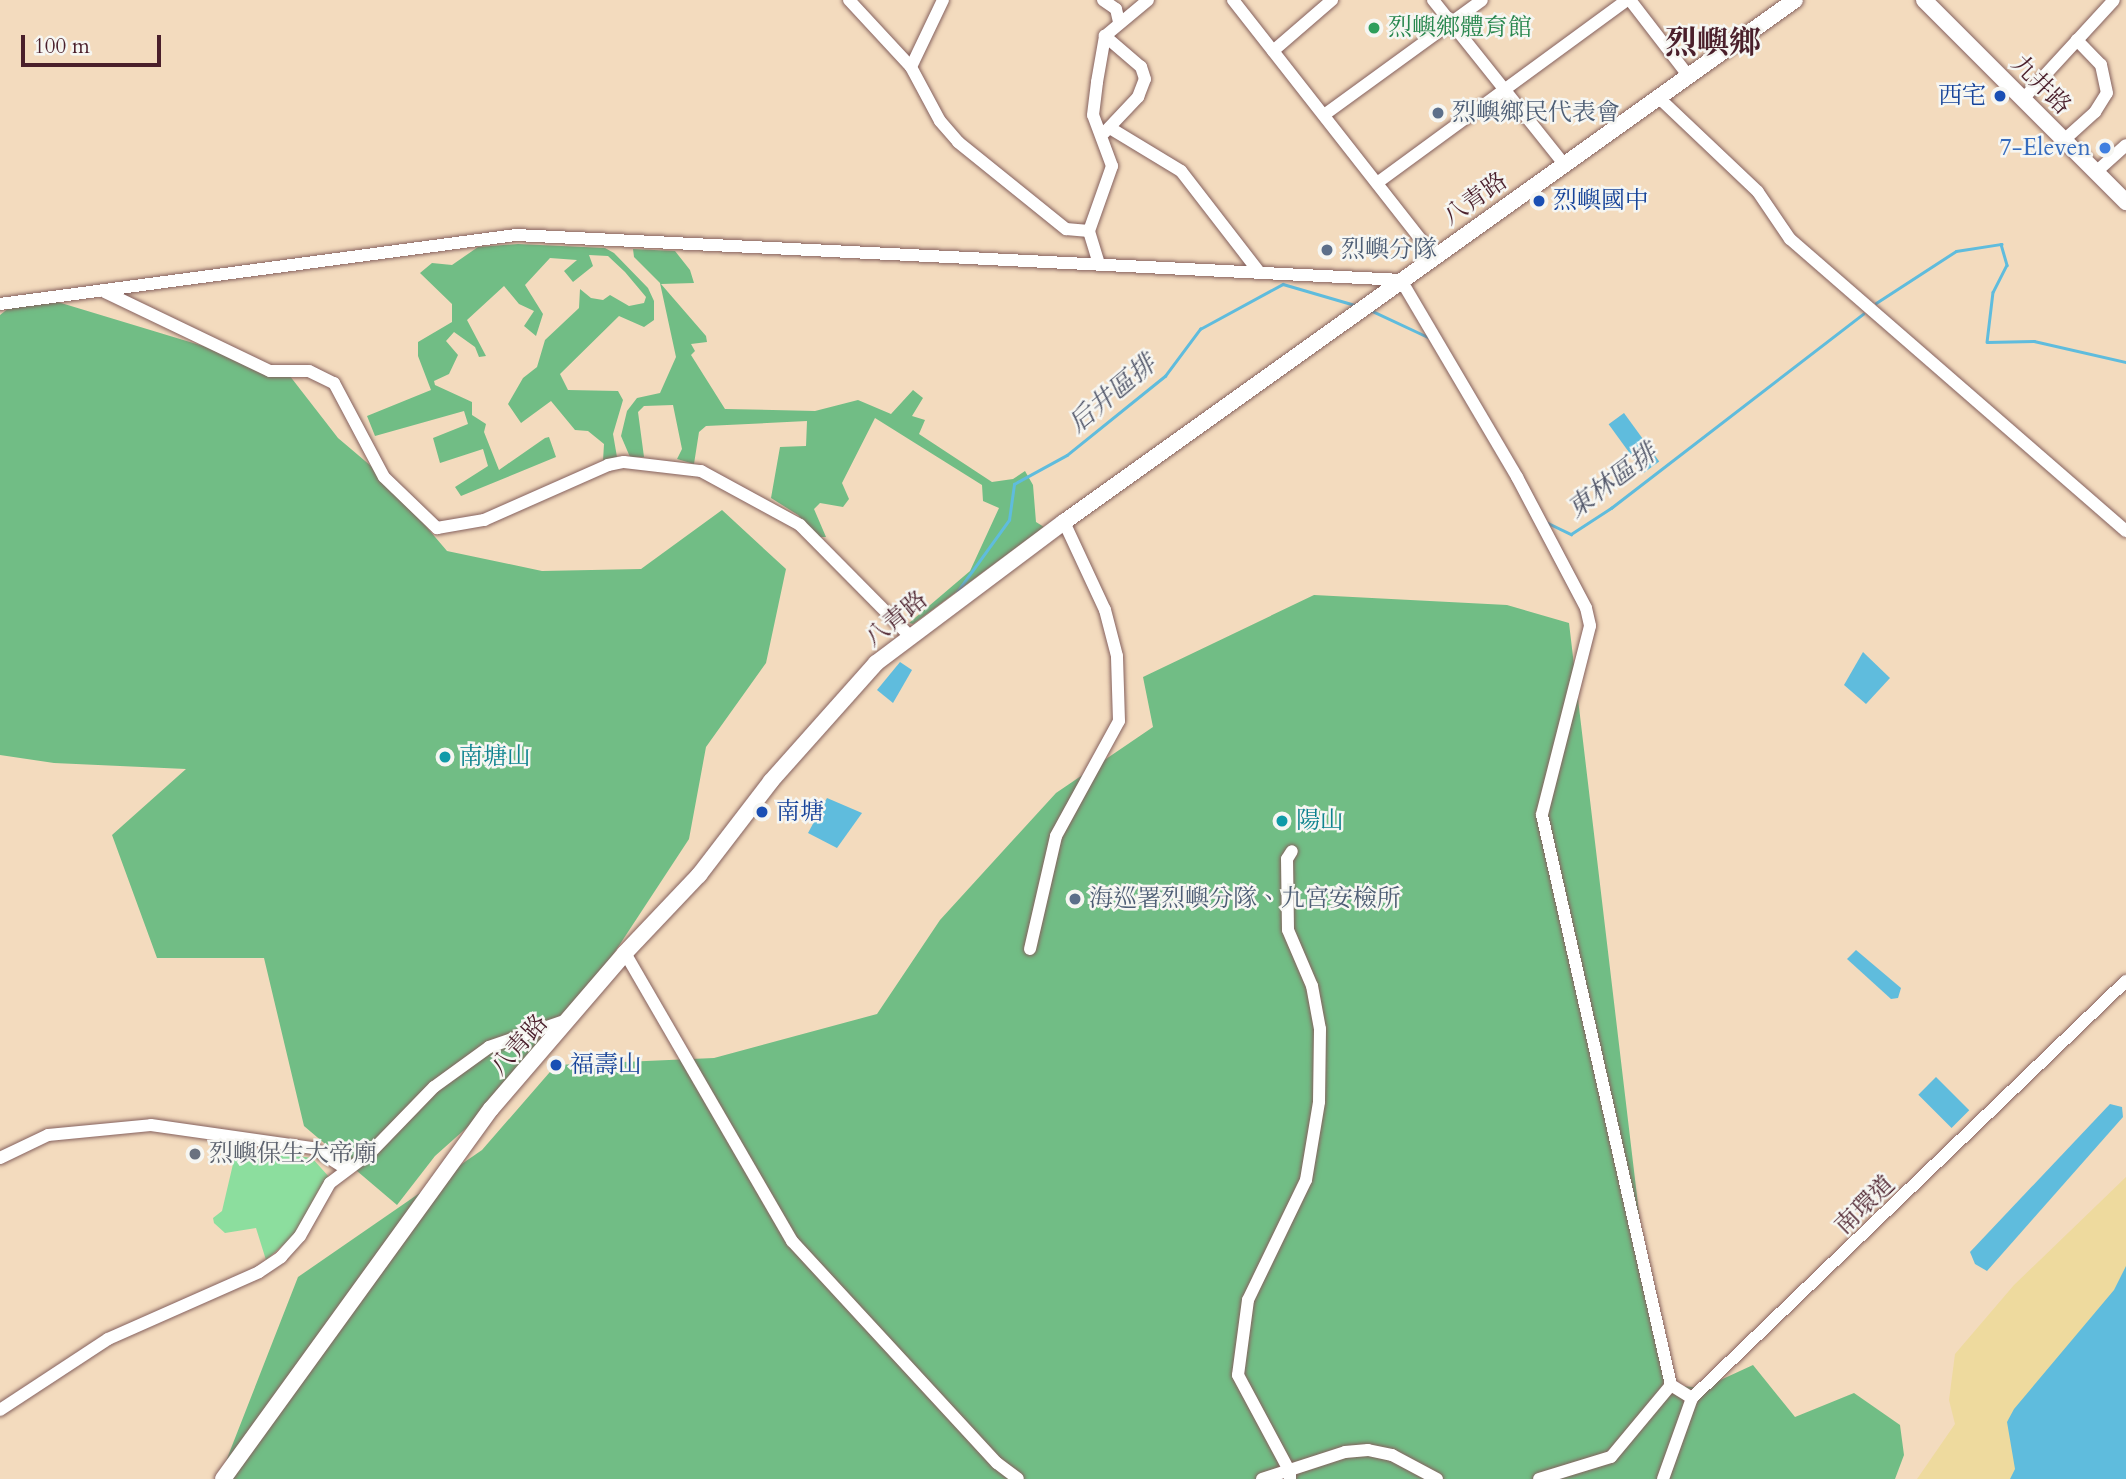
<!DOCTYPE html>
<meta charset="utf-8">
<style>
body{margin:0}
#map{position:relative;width:2126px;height:1479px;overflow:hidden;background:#f3dbbe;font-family:Cardo,"Noto Serif TC",serif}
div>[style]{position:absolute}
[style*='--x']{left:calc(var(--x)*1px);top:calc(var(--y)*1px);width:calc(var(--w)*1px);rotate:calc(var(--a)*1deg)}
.green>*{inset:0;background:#8cde9e}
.forest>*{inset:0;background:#71bd85}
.sand>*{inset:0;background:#eeda9e}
.water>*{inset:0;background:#5fbcdd;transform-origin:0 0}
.stream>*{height:2.5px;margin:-1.25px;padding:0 1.25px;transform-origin:1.25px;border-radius:1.25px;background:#5fbcdd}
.roads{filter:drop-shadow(0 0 2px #85615e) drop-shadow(0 0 2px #85615e)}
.minor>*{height:12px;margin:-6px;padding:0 6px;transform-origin:6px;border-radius:6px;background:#fff}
.major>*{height:16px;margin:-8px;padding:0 8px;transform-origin:8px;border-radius:8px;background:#fff}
.dots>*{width:19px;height:19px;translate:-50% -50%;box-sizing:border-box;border:4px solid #f6f6f2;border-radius:50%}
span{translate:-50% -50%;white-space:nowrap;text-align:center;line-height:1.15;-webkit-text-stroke:5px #f6f6f2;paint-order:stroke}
.leisure-label{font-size:24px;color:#27864d}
.left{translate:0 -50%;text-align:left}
.street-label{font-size:24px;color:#4a1f2b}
.transit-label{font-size:24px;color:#164399}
.right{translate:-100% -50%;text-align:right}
.service-label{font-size:24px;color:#4e5e75}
.shop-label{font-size:24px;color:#366cbe}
.culture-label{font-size:24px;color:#0d838f}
.worship-label{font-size:24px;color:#5b616d}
.water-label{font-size:26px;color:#515669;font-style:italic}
.district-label{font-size:32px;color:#4a1f2b;font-weight:700}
.scale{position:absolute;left:21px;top:35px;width:140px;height:32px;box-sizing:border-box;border:4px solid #4a1f2b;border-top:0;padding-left:9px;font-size:21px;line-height:24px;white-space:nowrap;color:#4a1f2b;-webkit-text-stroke:5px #f6f6f2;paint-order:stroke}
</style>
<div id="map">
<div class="green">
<div style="clip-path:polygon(237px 1147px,312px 1158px,330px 1178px,318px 1191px,297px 1233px,266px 1260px,256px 1228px,225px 1233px,214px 1223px,213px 1218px,222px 1211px)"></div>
</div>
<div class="forest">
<div style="clip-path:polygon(518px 244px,605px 248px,614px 253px,648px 288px,654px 301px,654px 320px,644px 327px,619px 316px,560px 374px,568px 390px,618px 391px,623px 400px,613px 434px,617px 457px,603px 461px,604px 444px,588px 431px,575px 430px,551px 401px,521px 423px,508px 404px,523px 378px,537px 367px,545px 340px,579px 308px,580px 289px,591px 298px,603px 300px,610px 295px,629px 306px,644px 303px,646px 297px,625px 272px,608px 256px,589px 255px,593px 266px,573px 282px,564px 271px,577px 260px,550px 258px,525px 285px,543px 314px,536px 336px,524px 326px,534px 311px,519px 304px,504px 286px,467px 320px,486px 356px,479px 357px,475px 347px,454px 332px,446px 341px,458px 355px,449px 374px,434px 381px,435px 385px,472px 402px,472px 415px,486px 424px,484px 432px,499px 470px,545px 438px,549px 437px,556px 457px,461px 496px,455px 487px,488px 466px,483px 449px,440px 463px,433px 438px,468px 424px,464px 411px,375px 436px,367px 416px,431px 390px,418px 356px,418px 342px,452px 322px,452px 304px,420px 273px,432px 263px,452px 265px,478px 247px)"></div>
<div style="clip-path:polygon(633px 249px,675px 251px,690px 270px,694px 283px,661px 284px,706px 336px,707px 342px,691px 344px,695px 351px,691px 355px,725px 409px,815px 411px,858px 400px,891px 414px,913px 390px,923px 398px,912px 416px,925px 420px,919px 434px,992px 482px,1013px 479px,1025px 471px,1033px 485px,1036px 522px,1044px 527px,913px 624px,909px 623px,970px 571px,999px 508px,983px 501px,982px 485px,875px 418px,842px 483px,849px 499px,843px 507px,820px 503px,814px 509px,826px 537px,818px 537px,798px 515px,771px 498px,780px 447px,806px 446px,807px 421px,706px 426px,699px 432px,694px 464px,677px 459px,682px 449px,673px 405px,644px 406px,638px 412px,644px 457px,630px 457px,621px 436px,627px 411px,637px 398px,660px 393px,676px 357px,660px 283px,634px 257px)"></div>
<div style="clip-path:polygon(28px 293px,286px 371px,338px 438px,384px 477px,447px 551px,542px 571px,641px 569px,722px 510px,786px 569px,766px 663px,706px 747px,689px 839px,605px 967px,509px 1090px,435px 1156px,397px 1205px,304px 1126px,264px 958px,157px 958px,112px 835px,186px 769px,54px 763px,0 755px,0 315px)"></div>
<div style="clip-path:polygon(1314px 595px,1507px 605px,1569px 623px,1646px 1272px,1671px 1385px,1703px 1388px,1753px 1365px,1795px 1417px,1854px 1393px,1900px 1425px,1904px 1455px,1895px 1479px,219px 1479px,298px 1277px,482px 1150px,556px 1065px,714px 1058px,877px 1014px,940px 920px,1056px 793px,1153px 727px,1143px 677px)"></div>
</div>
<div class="sand">
<div style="clip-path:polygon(2126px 1177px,2126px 1344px,2038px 1479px,1917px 1479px,1955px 1424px,1949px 1400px,1955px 1354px,2014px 1285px)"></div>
</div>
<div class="water">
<div style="left:1624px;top:413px;width:60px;height:19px;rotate:54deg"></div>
<div style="clip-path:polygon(1863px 652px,1890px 678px,1866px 704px,1844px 685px)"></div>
<div style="clip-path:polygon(900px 662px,912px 670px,893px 703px,877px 690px)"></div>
<div style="clip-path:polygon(827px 798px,862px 813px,837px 848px,808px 833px)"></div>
<div style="clip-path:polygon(1856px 950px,1901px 988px,1898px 998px,1891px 999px,1847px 959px)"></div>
<div style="left:1936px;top:1077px;width:47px;height:25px;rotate:45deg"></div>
<div style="clip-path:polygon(2110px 1104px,2122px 1107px,2123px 1117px,1987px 1271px,1975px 1264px,1970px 1252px)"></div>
<div style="clip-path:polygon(2126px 1266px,2126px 1479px,2010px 1479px,2015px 1469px,2007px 1422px,2014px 1409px,2114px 1290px)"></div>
</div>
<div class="stream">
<div style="--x:1876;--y:303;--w:95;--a:-33"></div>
<div style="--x:1956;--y:251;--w:46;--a:-8.8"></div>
<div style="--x:2001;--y:244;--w:22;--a:74"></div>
<div style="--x:2007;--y:265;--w:30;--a:117"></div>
<div style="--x:1993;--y:292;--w:50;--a:96.8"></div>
<div style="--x:1987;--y:342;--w:47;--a:-1.2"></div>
<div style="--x:2034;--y:341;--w:94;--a:12.9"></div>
<div style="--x:1370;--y:310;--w:64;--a:25"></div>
<div style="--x:1546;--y:522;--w:28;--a:26"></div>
<div style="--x:1571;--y:534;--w:48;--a:-33"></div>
<div style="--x:1611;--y:508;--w:318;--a:-37.6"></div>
<div style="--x:957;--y:592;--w:89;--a:-54.2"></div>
<div style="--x:1009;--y:520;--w:36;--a:-82"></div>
<div style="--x:1014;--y:484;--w:60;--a:-28.7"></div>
<div style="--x:1067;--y:455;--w:126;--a:-38.9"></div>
<div style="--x:1165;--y:376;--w:59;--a:-53.3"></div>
<div style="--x:1200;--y:329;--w:94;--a:-28.5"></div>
<div style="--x:1283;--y:284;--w:78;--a:16.3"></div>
</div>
<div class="roads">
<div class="minor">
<div style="--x:849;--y:0;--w:91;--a:47.2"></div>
<div style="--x:911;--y:67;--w:61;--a:61.8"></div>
<div style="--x:940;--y:121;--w:28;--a:49"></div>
<div style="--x:958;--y:142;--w:139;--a:38.9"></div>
<div style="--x:1066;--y:229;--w:23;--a:5"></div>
<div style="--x:1103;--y:0;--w:16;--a:35"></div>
<div style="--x:1116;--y:9;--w:13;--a:77"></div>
<div style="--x:1233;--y:0;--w:325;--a:51.9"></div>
<div style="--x:1433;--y:0;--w:210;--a:51.4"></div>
<div style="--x:1630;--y:0;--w:93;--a:52.4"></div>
<div style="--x:1273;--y:51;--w:78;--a:-40.8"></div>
<div style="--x:911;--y:67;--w:74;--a:-64.5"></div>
<div style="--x:1657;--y:96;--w:139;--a:43.5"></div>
<div style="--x:1758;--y:192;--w:57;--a:55.8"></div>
<div style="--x:1790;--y:239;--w:445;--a:41"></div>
<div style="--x:2023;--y:99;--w:134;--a:-47.4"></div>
<div style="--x:1324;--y:115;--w:195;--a:-36"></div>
<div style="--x:1110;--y:128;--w:83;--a:31.2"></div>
<div style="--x:1181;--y:171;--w:128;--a:52.3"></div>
<div style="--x:1104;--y:133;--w:50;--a:-46.6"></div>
<div style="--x:1138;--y:97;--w:19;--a:-69"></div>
<div style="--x:1145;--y:79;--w:13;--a:-108"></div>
<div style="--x:1141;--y:67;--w:48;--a:-139.3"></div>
<div style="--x:2064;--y:140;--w:42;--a:-42.1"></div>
<div style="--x:2095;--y:112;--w:22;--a:-58"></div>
<div style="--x:2107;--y:93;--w:29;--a:-102"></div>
<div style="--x:2101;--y:65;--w:35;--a:-134"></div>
<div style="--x:2096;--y:172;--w:40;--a:-42"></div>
<div style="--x:1377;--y:183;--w:310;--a:-36.2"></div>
<div style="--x:1099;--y:264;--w:34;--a:-107"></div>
<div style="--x:1089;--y:231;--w:69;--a:-70.5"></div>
<div style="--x:1112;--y:166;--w:54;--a:-110.4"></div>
<div style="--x:1093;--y:115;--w:33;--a:-83"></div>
<div style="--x:1097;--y:82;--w:47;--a:-80.1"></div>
<div style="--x:1105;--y:36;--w:56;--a:-39.9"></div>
<div style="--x:105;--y:292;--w:183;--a:25.6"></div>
<div style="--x:270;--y:371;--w:39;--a:0"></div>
<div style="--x:309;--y:371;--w:28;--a:26"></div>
<div style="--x:334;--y:383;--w:106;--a:62"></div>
<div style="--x:384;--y:477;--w:74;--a:43.9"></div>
<div style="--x:437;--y:528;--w:48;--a:-9.7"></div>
<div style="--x:484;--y:520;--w:136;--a:-23.9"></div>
<div style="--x:608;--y:465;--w:16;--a:-11"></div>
<div style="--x:624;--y:462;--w:78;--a:6.7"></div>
<div style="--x:701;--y:471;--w:113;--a:28.6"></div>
<div style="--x:800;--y:525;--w:155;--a:45.3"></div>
<div style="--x:0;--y:304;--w:521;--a:-7.62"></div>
<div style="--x:516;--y:235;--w:886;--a:2.91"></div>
<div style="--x:1401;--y:280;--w:229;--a:59.5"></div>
<div style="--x:1517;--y:477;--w:148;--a:62.2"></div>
<div style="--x:1586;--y:608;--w:18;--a:77"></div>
<div style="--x:1590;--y:626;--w:195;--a:104.3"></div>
<div style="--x:1542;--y:815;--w:584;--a:77.25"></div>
<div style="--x:1671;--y:1385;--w:25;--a:32"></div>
<div style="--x:1030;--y:949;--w:116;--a:-77"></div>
<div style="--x:1056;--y:836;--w:131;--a:-61.3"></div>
<div style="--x:1119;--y:721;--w:65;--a:-91.8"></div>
<div style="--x:1117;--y:656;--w:48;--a:-104.6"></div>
<div style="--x:1105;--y:610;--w:97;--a:-115"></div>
<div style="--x:625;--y:953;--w:333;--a:59.9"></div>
<div style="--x:792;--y:1241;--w:302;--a:47.3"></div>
<div style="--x:997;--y:1463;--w:26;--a:37"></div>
<div style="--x:0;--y:1158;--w:53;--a:-25.6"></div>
<div style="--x:48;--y:1135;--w:103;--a:-5.5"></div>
<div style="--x:151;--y:1125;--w:164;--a:8.1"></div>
<div style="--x:313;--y:1148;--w:38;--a:32"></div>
<div style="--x:0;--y:1410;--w:129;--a:-33.3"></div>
<div style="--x:108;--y:1339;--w:165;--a:-23.9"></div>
<div style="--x:259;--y:1272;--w:27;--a:-34"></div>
<div style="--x:281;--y:1257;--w:28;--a:-48"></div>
<div style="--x:300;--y:1236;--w:61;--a:-60.5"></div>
<div style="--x:330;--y:1183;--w:50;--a:-36.9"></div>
<div style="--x:370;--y:1153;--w:92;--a:-45.9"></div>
<div style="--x:434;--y:1087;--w:68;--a:-36"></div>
<div style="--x:489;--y:1047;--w:86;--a:-19.1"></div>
<div style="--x:1262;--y:1479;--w:87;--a:-18"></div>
<div style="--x:1345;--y:1452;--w:23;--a:-5"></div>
<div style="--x:1368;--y:1450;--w:25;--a:12"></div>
<div style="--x:1392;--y:1455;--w:51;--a:28.1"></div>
<div style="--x:1290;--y:1479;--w:7;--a:-90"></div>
<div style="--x:1290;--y:1472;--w:110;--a:-118.2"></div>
<div style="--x:1238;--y:1375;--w:76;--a:-82.4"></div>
<div style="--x:1248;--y:1300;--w:133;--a:-64.2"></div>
<div style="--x:1306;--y:1180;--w:79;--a:-80.5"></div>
<div style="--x:1319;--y:1102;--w:73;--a:-89.2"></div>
<div style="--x:1320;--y:1029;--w:44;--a:-100.5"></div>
<div style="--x:1312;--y:986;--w:61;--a:-113.2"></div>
<div style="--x:1288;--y:930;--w:71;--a:-90.8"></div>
<div style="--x:1287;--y:859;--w:9;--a:-58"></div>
<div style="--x:1539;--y:1479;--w:75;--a:-17"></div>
<div style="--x:1611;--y:1457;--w:94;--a:-50.2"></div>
<div style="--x:1663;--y:1479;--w:86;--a:-70.3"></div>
<div style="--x:1692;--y:1398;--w:602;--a:-43.86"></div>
</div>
<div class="major">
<div style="--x:1924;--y:0;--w:286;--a:45"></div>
<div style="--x:223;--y:1479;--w:457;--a:-54.1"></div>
<div style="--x:491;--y:1109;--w:206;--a:-49.3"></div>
<div style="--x:625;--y:953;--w:108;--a:-46.5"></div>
<div style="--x:699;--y:875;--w:118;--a:-52.5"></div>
<div style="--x:771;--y:781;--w:158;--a:-48.3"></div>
<div style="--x:876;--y:663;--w:235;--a:-36.9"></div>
<div style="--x:1064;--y:522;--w:898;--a:-35.53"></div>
</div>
</div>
<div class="dots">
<div style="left:1374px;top:28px;background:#2e9e5b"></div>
<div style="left:2000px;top:96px;background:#1a4fb4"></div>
<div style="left:1438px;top:113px;background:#5c6f8a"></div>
<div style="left:2105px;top:148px;background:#3f7fe0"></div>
<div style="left:1539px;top:201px;background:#1a4fb4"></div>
<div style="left:1327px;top:250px;background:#5c6f8a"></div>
<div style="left:445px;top:757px;background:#0f9aa8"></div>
<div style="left:762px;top:812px;background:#1a4fb4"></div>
<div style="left:1282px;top:821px;background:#0f9aa8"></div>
<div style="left:1075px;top:899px;background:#5c6f8a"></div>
<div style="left:556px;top:1065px;background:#1a4fb4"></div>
<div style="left:195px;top:1154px;background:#6b7280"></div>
</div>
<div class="leisure-label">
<span class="left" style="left:1388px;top:28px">烈嶼鄉體育館</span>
</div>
<div class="street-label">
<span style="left:2041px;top:85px;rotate:45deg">九井路</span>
<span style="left:1475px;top:199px;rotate:-35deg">八青路</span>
<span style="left:896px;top:619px;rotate:-39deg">八青路</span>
<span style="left:519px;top:1045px;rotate:-48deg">八青路</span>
<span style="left:1865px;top:1205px;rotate:-44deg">南環道</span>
</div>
<div class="transit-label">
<span class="right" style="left:1986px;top:96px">西宅</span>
<span class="left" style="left:1553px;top:201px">烈嶼國中</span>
<span class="left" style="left:776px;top:812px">南塘</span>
<span class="left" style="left:570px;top:1065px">福壽山</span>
</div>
<div class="service-label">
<span class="left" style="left:1452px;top:113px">烈嶼鄉民代表會</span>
<span class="left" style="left:1341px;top:250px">烈嶼分隊</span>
<span class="left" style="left:1089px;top:899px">海巡署烈嶼分隊、九宮安檢所</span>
</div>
<div class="shop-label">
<span class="right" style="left:2091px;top:148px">7-Eleven</span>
</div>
<div class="culture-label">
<span class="left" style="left:459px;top:757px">南塘山</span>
<span class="left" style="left:1296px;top:821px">陽山</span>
</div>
<div class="worship-label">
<span class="left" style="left:209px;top:1154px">烈嶼保生大帝廟</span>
</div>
<div class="water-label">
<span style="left:1112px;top:394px;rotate:-40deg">后井區排</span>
<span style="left:1612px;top:481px;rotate:-37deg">東林區排</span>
</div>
<div class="district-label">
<span style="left:1713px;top:43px">烈嶼鄉</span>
</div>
<div class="scale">100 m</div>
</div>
